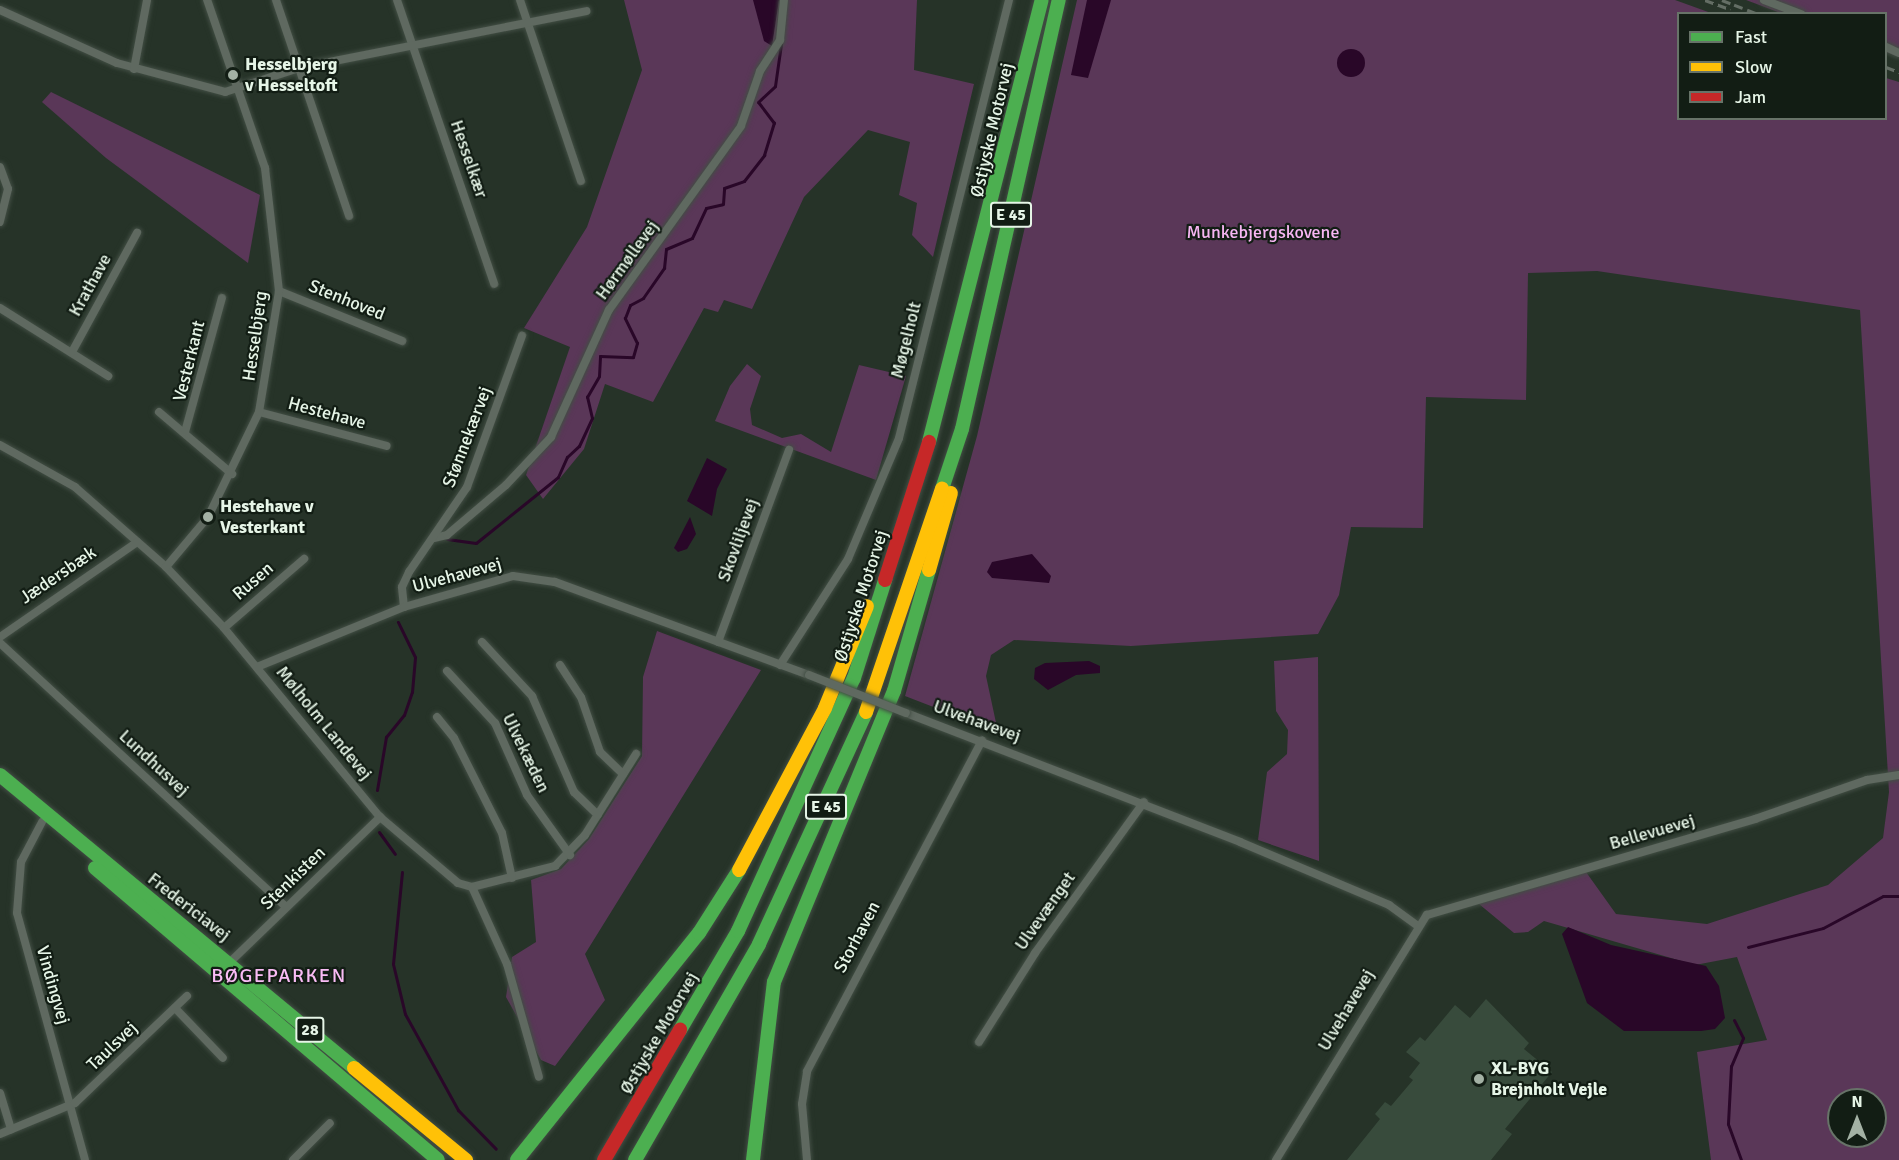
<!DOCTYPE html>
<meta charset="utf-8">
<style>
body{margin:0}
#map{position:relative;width:1899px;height:1160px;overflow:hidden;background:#263328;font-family:Signika,sans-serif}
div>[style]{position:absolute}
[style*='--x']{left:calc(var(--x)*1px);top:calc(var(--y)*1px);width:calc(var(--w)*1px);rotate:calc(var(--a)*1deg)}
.green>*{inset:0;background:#5a3758}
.water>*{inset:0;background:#290728}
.round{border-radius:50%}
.stream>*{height:3px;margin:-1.5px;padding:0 1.5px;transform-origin:1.5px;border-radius:1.5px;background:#290728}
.building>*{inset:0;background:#384b3c}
.roads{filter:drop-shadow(0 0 2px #424e44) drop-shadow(0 0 2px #424e44)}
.street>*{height:8px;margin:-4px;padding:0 4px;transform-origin:4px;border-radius:4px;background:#5f6960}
.fast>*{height:14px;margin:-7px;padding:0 7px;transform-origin:7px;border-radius:7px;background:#4caf50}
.slow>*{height:14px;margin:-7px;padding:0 7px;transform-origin:7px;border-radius:7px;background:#ffc107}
.jam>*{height:14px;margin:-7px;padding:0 7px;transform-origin:7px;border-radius:7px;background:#c62828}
.rail>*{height:3px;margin-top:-1.5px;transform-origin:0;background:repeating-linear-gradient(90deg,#646e65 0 9px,transparent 0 13.5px)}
.bridges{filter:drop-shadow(0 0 2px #424e44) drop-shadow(0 0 2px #424e44)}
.street-bridge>*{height:8px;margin:-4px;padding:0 4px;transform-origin:4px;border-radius:4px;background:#5f6960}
.dots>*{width:16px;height:16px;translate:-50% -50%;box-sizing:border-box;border:3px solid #121d14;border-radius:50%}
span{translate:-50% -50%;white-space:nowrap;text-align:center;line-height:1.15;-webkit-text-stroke:4.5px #121d14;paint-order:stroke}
.shield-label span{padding:2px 4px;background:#121d14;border:2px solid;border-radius:4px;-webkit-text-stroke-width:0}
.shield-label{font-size:16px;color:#e6f5e7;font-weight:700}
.poi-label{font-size:18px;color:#e6f5e7;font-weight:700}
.left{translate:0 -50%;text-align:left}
.street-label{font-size:18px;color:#e6f5e7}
.park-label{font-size:18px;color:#f7b6f3}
.neighbourhood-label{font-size:20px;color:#f9bcf5;letter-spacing:1.5px}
.legend{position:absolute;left:1677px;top:12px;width:210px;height:108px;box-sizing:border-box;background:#121d14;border:2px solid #677368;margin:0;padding:8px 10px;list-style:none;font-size:18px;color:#e6f5e7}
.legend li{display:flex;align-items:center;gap:12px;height:30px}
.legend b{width:30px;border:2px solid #677368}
.north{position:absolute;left:1827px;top:1088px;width:60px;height:60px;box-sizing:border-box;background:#121d14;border:2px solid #677368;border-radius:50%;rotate:0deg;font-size:16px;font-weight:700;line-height:24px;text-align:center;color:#e6f5e7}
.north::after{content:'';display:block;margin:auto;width:21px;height:27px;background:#a3b1a4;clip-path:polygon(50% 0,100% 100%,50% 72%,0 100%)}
</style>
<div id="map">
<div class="green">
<div style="clip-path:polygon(624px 0,917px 0,914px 70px,974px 84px,933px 257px,912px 235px,917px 203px,899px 195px,910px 142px,868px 130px,804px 197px,752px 309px,724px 300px,718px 312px,704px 308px,653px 402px,605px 384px,584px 449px,543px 499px,526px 475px,570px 347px,524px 328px,587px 227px,642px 70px)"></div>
<div style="clip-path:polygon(evenodd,1077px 0,1675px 0,1711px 13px,1678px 14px,1678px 118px,1886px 118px,1886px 78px,1899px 82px,1899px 1160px,1711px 1160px,1697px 1052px,1767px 1040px,1737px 957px,1695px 965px,1544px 921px,1528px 932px,1514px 933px,1479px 904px,1586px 872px,1616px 914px,1707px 924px,1828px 885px,1883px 838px,1889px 792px,1860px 310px,1597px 271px,1528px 273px,1526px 400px,1426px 397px,1423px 528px,1351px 527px,1339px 595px,1318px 634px,1131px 646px,1014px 640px,991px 655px,986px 676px,998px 732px,905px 696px,977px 436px,1077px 0,1839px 1100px,1875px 1100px,1875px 1136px,1839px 1136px,1839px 1100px)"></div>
<div style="clip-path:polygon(1746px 0,1899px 0,1899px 57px,1886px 52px,1886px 14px,1781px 13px)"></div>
<div style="clip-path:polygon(51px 92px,260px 195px,248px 263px,106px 158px,42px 102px)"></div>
<div style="clip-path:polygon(747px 364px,761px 376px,750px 409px,752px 425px,782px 438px,801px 434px,831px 452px,859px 365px,906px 376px,876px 480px,715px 421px,730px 386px)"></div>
<div style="clip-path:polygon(657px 631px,761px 670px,585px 954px,605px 1000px,555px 1066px,541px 1060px,506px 997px,512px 957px,536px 942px,531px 880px,561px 869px,589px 839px,642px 756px,643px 677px)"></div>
<div style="clip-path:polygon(1318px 657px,1319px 861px,1258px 840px,1267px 772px,1287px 754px,1288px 730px,1276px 711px,1274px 661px)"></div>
</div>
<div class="water">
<div style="clip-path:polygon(753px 0,779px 0,772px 46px,764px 41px)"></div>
<div style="clip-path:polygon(1087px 0,1111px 0,1088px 78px,1071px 75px)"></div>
<div class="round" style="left:1337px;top:49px;width:28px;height:28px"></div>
<div style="clip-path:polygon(707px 458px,727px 469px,717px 489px,712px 516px,687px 501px)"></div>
<div style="clip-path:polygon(690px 517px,696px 534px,687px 549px,678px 552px,674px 548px)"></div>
<div style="clip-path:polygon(1032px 554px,1051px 576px,1049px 583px,992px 578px,987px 572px,992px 562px)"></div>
<div style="clip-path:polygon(1089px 661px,1100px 666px,1100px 673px,1076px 675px,1048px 690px,1034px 679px,1035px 668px,1045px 663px)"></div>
<div style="clip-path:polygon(1568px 927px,1611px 945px,1706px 966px,1719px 986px,1725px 1018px,1715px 1029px,1701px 1031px,1624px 1031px,1587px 1003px,1562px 934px)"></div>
</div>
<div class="stream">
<div style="--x:447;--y:539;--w:29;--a:8"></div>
<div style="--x:476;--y:543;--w:105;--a:-38.8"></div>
<div style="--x:558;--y:477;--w:22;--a:-66"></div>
<div style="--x:567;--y:457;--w:16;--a:-43"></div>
<div style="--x:579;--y:446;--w:31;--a:-65"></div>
<div style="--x:592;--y:418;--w:22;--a:-103"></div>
<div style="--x:587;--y:397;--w:24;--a:-60"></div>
<div style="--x:599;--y:376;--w:20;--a:-87"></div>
<div style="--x:600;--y:356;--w:33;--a:2"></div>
<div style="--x:633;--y:357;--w:15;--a:-74"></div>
<div style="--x:637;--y:343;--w:28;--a:-116"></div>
<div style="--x:625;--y:318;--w:14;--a:-69"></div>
<div style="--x:630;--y:305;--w:15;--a:-28"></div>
<div style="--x:643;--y:298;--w:37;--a:-55"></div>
<div style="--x:664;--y:268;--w:19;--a:-84"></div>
<div style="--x:666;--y:249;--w:28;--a:-23"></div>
<div style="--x:692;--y:238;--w:33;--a:-65"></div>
<div style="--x:706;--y:208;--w:17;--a:-13"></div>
<div style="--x:723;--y:204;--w:16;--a:-86"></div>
<div style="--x:724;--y:188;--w:21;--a:-19"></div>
<div style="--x:744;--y:181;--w:33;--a:-52"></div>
<div style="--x:764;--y:155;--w:34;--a:-73"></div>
<div style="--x:774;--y:123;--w:26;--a:-127"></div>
<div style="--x:758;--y:102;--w:23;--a:-43"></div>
<div style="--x:775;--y:86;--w:42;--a:-81.9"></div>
<div style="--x:377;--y:790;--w:54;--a:-80.4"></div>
<div style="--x:386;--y:737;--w:28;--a:-51"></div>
<div style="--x:404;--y:715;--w:24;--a:-71"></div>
<div style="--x:412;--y:692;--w:35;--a:-85"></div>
<div style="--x:415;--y:657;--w:39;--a:-116"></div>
<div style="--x:379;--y:832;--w:27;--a:54"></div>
<div style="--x:402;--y:872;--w:92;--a:95.6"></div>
<div style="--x:393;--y:964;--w:51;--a:76.5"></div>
<div style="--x:405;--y:1014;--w:110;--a:61.1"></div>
<div style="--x:458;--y:1110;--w:54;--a:45.7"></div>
<div style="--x:1748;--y:947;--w:77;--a:-14.2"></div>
<div style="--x:1823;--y:928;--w:68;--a:-28.1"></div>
<div style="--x:1883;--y:896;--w:16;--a:0"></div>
<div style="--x:1734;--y:1020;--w:20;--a:63"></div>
<div style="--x:1743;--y:1038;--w:30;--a:113"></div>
<div style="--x:1731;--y:1066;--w:58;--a:93"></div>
<div style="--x:1728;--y:1124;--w:38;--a:70"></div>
</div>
<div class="building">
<div style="clip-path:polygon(1486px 999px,1529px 1043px,1524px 1049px,1552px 1072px,1505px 1129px,1512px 1134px,1491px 1160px,1347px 1160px,1380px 1119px,1375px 1114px,1385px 1102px,1391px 1106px,1413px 1080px,1409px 1077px,1420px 1063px,1406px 1052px,1420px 1037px,1425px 1041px,1455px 1005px,1470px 1018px)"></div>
</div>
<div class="roads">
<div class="street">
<div style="--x:276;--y:0;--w:228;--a:71.3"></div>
<div style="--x:397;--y:0;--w:300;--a:71.1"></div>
<div style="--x:520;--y:0;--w:191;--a:71.4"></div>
<div style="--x:1764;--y:0;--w:40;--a:21"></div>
<div style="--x:0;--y:10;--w:128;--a:24.4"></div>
<div style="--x:117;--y:63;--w:112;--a:15"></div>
<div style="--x:225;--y:92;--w:78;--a:-18"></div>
<div style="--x:299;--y:68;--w:293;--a:-11.2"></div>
<div style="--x:1886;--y:47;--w:14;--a:25"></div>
<div style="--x:134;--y:69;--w:70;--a:-79.3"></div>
<div style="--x:0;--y:167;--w:23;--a:70"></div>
<div style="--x:8;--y:189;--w:34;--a:104"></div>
<div style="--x:279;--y:291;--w:133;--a:22.1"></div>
<div style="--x:0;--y:308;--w:128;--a:32.2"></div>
<div style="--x:72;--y:352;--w:136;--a:-61.4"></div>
<div style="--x:159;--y:412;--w:96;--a:40.3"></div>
<div style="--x:259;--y:412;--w:132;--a:14.9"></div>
<div style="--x:185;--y:432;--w:139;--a:-74.6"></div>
<div style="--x:0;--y:445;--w:86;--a:29.2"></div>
<div style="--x:75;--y:487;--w:121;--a:41.3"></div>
<div style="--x:166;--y:567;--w:84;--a:46.4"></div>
<div style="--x:224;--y:628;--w:245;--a:50.5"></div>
<div style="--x:380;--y:817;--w:102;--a:40.2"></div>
<div style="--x:458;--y:883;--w:15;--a:16"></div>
<div style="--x:472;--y:887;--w:86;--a:-14.2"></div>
<div style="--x:555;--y:866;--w:43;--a:-45.9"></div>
<div style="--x:585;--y:835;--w:96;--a:-57.8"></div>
<div style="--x:434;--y:538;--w:13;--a:-13"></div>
<div style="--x:447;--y:535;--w:77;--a:-40.3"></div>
<div style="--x:506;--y:485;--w:66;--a:-46.8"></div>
<div style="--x:551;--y:437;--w:140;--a:-65.5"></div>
<div style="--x:609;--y:310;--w:226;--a:-54.3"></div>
<div style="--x:741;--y:126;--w:58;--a:-70.9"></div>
<div style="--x:760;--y:71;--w:37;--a:-57"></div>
<div style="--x:780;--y:40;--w:40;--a:-84.3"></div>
<div style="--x:166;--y:567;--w:65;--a:-50"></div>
<div style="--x:208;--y:517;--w:117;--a:-64.1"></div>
<div style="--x:259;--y:412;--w:123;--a:-80.6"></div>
<div style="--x:279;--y:291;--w:124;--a:-96.5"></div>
<div style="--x:265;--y:168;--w:178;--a:-109"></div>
<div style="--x:404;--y:607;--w:20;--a:-96"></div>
<div style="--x:402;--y:587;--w:17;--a:-65"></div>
<div style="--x:409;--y:572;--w:103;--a:-55.7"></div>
<div style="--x:467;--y:487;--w:161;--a:-70"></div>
<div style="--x:224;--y:628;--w:106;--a:-40.8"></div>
<div style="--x:0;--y:637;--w:167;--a:-34.7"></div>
<div style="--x:482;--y:642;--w:74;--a:47.2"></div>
<div style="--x:532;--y:696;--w:105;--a:66.4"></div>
<div style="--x:574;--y:792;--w:33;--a:44"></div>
<div style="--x:718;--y:642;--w:205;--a:-69.7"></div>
<div style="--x:0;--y:643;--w:389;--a:42.7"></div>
<div style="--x:560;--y:665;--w:38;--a:57"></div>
<div style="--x:581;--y:697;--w:58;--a:70.9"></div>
<div style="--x:600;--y:752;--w:32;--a:44"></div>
<div style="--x:780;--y:665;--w:126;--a:-57.3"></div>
<div style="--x:848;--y:559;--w:131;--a:-67.1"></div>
<div style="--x:899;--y:438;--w:452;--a:-75.9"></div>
<div style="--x:257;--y:667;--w:159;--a:-22.2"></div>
<div style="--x:404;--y:607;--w:113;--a:-15.9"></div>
<div style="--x:513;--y:576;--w:42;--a:8.1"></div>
<div style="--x:555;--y:582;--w:270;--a:20.1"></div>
<div style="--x:447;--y:671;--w:71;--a:47.3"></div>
<div style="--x:495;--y:723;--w:79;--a:66"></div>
<div style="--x:527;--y:795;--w:74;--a:54.4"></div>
<div style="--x:906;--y:713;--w:358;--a:21.1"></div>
<div style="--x:1240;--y:842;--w:162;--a:22.9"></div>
<div style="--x:1389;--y:905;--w:34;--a:36"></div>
<div style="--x:437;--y:717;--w:27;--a:51"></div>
<div style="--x:454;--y:738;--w:106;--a:63.2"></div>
<div style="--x:502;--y:833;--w:46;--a:77.5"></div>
<div style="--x:42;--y:822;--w:45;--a:117.7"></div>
<div style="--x:21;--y:862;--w:51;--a:94.5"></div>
<div style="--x:17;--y:913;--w:256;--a:74.6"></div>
<div style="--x:472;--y:887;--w:85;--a:65.6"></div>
<div style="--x:507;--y:964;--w:117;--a:74.2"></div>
<div style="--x:230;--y:962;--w:209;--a:-44"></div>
<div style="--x:175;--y:1008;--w:69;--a:46.2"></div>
<div style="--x:979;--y:1042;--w:105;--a:-57.8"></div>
<div style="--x:1035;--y:953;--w:186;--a:-54.2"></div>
<div style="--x:0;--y:1093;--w:38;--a:73"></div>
<div style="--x:0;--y:1134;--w:81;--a:-22.5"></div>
<div style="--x:75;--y:1103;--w:155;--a:-43.7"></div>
<div style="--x:293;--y:1160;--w:52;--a:-45"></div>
<div style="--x:807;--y:1160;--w:56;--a:-95.1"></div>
<div style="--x:802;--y:1104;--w:33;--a:-81"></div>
<div style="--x:807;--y:1071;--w:374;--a:-62.1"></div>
<div style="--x:1276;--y:1160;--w:288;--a:-58.4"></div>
<div style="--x:1427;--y:915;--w:342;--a:-16.3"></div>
<div style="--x:1755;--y:819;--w:119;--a:-19.2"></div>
<div style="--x:1867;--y:780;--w:32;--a:-9"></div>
</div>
<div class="fast">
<div style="--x:929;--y:442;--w:456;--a:-75.7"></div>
<div style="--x:942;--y:489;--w:63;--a:-71.6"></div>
<div style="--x:962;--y:429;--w:440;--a:-77.3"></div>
<div style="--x:0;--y:775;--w:460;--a:39.6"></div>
<div style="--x:95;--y:868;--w:450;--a:40.4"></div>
<div style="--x:680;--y:1030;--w:115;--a:-59.6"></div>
<div style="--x:738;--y:931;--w:278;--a:-65.4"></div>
<div style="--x:854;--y:678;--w:103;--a:-72.4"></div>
<div style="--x:517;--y:1160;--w:291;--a:-51.3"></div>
<div style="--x:699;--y:933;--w:75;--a:-57.6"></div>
<div style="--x:635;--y:1160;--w:249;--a:-60.1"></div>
<div style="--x:759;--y:944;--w:255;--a:-65.2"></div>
<div style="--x:753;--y:1160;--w:179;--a:-83.3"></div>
<div style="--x:774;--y:982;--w:315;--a:-67.6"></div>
<div style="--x:894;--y:691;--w:126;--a:-73.9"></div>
</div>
<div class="slow">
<div style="--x:929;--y:570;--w:80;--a:-74.1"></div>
<div style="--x:866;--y:712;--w:236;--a:-71.2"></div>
<div style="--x:739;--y:870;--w:183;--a:-62"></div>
<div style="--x:825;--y:708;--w:110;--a:-67.6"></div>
<div style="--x:354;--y:1068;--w:145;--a:39.4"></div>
</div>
<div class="jam">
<div style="--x:885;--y:580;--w:145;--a:-72.3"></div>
<div style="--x:604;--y:1160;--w:151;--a:-59.7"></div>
</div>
</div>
<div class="rail">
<div style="--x:1705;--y:0;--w:27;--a:20"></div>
<div style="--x:1722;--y:0;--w:40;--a:21"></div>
<div style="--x:1886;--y:67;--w:14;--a:21"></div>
</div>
<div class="bridges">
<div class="street-bridge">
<div style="--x:809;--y:675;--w:104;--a:21.4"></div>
</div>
</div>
<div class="dots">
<div style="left:233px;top:75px;background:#a3b1a4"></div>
<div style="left:208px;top:517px;background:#a3b1a4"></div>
<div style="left:1479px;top:1079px;background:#a3b1a4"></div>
</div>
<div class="shield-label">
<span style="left:1011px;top:215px">E 45</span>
<span style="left:826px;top:807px">E 45</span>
<span style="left:310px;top:1030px">28</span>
</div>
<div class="poi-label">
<span class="left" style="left:245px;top:75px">Hesselbjerg<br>v Hesseltoft</span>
<span class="left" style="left:220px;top:517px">Hestehave v<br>Vesterkant</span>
<span class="left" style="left:1491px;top:1079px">XL-BYG<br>Brejnholt Vejle</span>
</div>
<div class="street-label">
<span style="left:992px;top:130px;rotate:-77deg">Østjyske Motorvej</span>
<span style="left:469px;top:159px;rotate:71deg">Hesselkær</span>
<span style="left:627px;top:260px;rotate:-54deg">Hørmøllevej</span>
<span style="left:90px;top:285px;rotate:-61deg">Krathave</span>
<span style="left:347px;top:300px;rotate:22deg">Stenhoved</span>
<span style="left:255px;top:336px;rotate:-82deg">Hesselbjerg</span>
<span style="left:906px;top:340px;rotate:-76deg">Møgelholt</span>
<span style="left:189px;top:361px;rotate:-76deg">Vesterkant</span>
<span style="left:327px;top:413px;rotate:15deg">Hestehave</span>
<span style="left:467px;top:437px;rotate:-69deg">Stønnekærvej</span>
<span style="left:738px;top:540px;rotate:-70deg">Skovliljevej</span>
<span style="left:58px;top:575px;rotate:-34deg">Jædersbæk</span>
<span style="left:457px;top:575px;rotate:-15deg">Ulvehavevej</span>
<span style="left:253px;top:581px;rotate:-41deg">Rusen</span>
<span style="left:861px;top:596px;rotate:-72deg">Østjyske Motorvej</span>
<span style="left:977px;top:721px;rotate:20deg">Ulvehavevej</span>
<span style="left:324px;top:723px;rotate:51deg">Mølholm Landevej</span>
<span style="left:526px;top:753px;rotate:64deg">Ulvekæden</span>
<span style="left:154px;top:763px;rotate:43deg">Lundhusvej</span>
<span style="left:1652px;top:832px;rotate:-16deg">Bellevuevej</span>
<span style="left:293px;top:878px;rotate:-44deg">Stenkisten</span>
<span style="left:189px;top:907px;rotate:38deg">Fredericiavej</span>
<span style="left:1045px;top:911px;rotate:-55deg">Ulvevænget</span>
<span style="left:857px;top:937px;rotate:-62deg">Storhaven</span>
<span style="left:53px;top:985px;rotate:74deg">Vindingvej</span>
<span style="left:1346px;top:1010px;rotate:-59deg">Ulvehavevej</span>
<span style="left:659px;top:1033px;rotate:-60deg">Østjyske Motorvej</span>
<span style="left:112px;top:1046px;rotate:-44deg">Taulsvej</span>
</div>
<div class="park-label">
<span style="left:1263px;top:232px">Munkebjergskovene</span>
</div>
<div class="neighbourhood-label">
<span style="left:279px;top:975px">BØGEPARKEN</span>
</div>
<ul class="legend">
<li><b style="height:8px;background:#4caf50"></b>Fast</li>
<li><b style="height:8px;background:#ffc107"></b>Slow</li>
<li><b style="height:8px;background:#c62828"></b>Jam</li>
</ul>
<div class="north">N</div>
</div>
